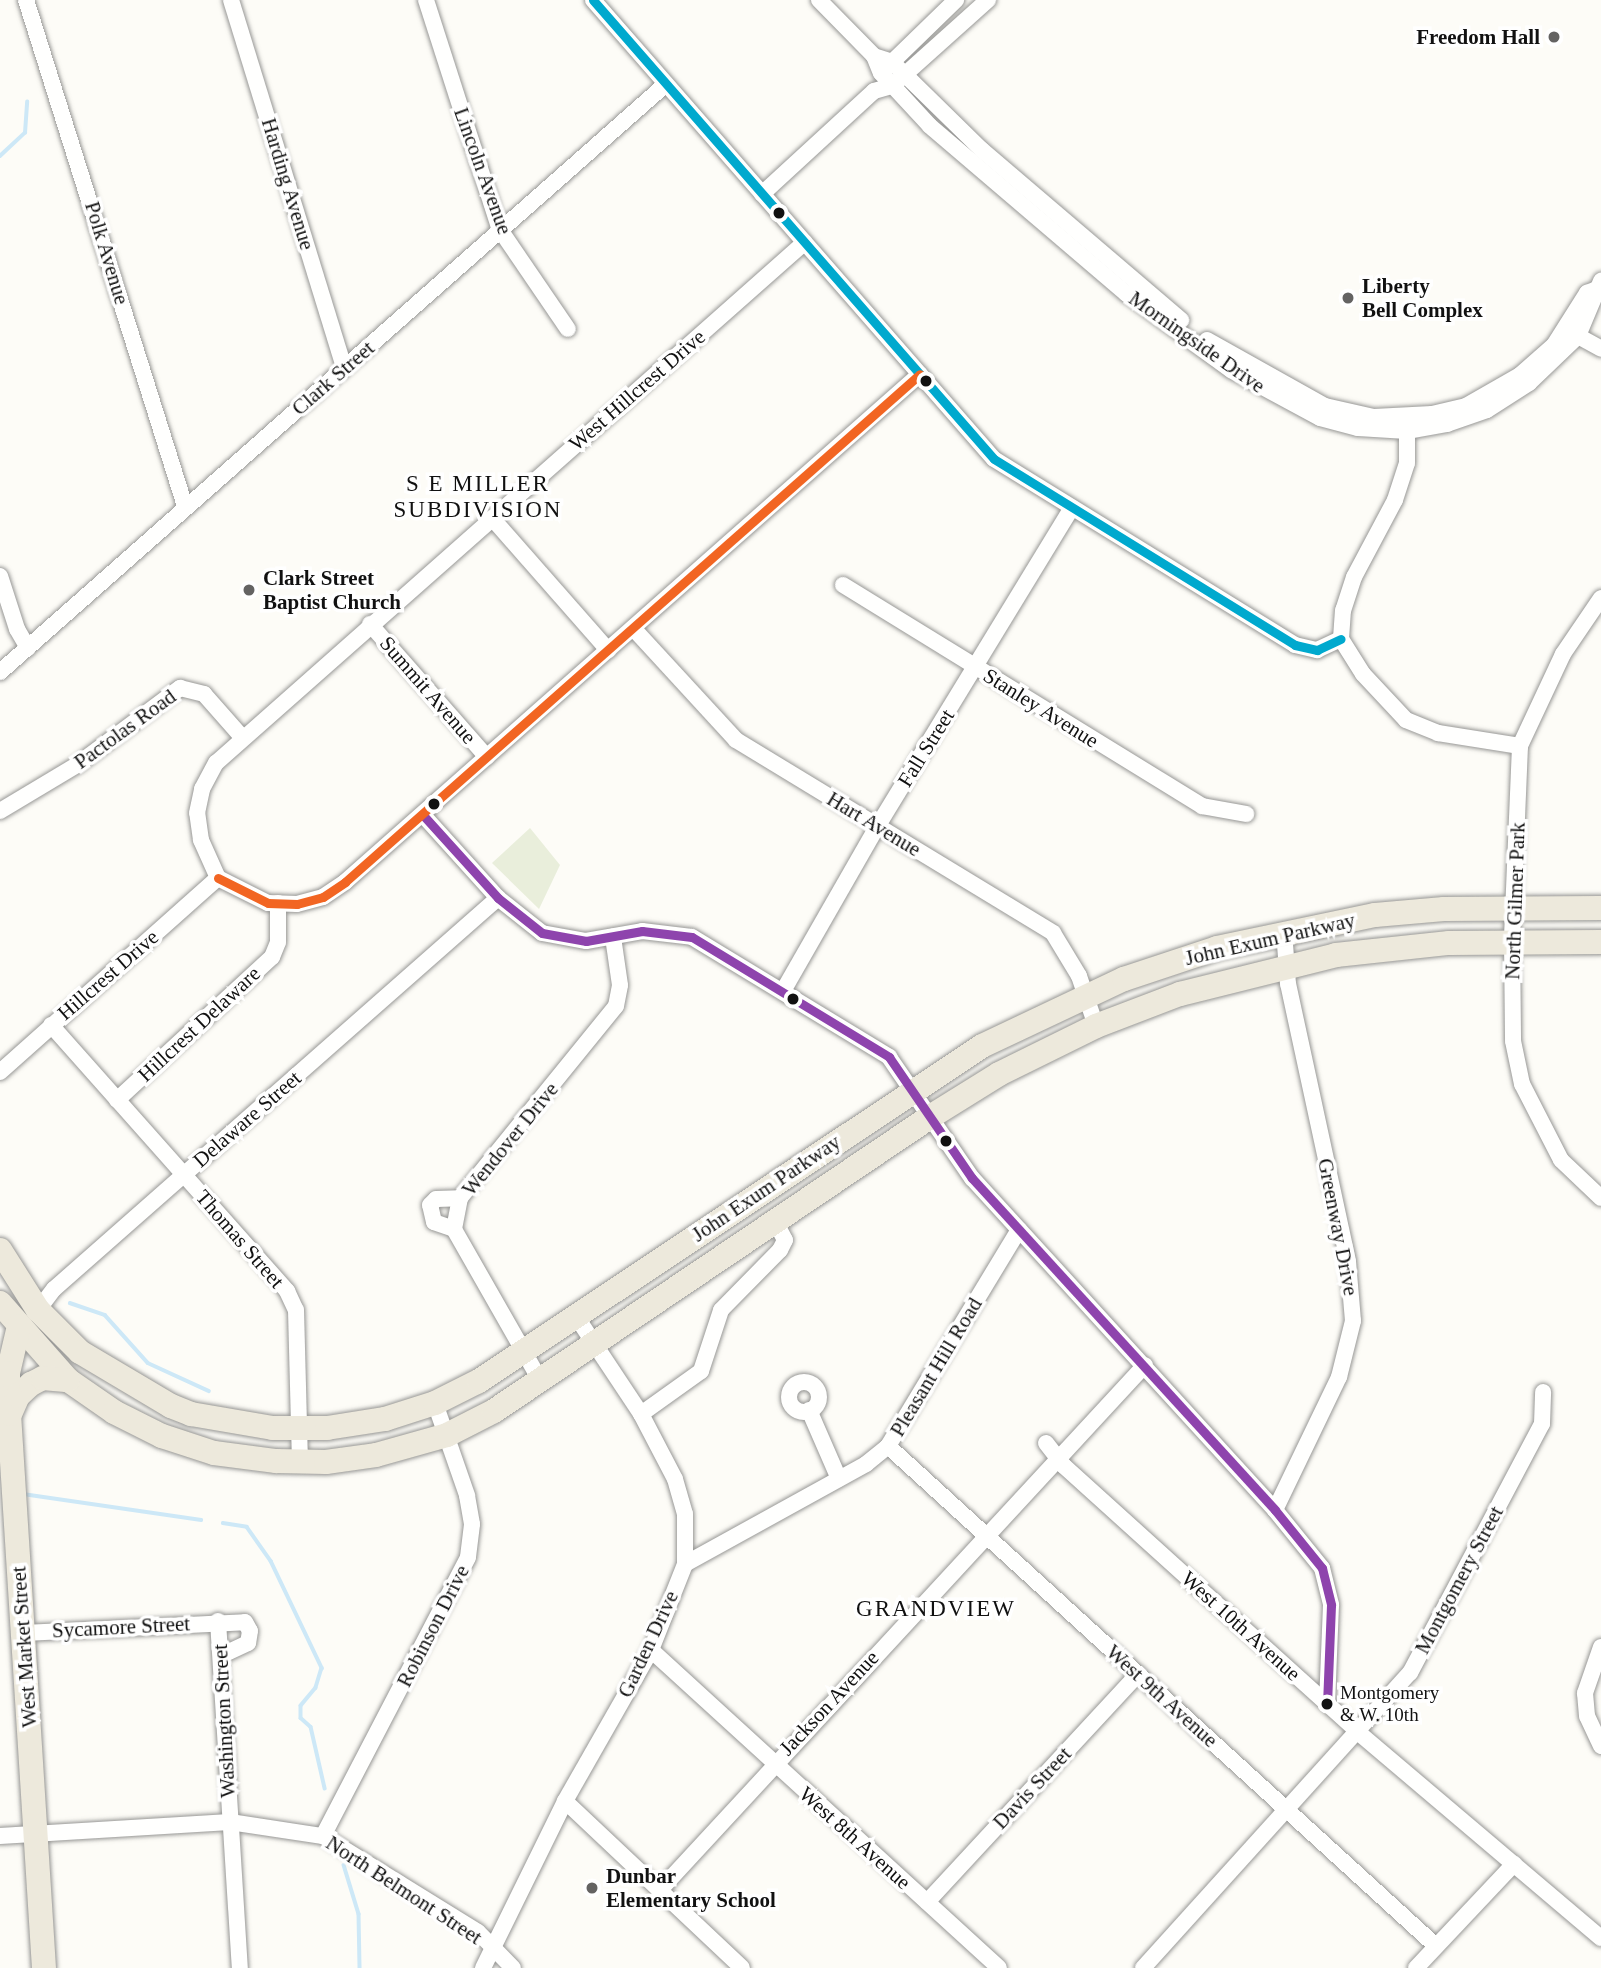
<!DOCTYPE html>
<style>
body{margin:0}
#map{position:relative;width:1601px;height:1968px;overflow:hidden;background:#fdfcf7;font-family:"Times New Roman",serif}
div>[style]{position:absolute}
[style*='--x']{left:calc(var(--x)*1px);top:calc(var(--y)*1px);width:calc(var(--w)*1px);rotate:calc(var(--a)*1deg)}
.cemetery>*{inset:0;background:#e9eedb}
.stream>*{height:3.5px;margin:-1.75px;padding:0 1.75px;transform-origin:1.75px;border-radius:1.75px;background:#cde8f7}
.roads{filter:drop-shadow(0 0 2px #979795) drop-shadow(0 0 2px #979795)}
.minor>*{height:16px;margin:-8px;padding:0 8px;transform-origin:8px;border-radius:8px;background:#fffffe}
.minor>.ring{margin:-8px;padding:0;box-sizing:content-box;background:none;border:16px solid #fffffe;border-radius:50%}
.primary>*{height:24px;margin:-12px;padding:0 12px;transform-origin:12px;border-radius:12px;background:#ede9dc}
.bus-1>*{height:9px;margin:-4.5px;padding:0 4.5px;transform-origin:4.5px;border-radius:4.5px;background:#8e44ad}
.bus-2>*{height:9px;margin:-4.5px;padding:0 4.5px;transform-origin:4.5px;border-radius:4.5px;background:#00a9ce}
.bus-3>*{height:9px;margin:-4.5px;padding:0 4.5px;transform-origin:4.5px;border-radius:4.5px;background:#f26522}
.dots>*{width:19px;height:19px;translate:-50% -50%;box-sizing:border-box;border:4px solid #fff;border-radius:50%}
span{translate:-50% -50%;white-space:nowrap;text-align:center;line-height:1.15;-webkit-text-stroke:7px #fff;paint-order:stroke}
.bus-label{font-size:19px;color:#111}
.left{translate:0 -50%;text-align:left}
.poi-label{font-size:21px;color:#111;font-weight:700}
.right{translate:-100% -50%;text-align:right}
.street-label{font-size:21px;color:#111}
.neighbourhood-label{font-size:23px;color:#111;letter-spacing:2px}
</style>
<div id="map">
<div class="cemetery">
<div style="clip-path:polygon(530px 828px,560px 865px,539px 909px,492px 863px)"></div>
</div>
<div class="stream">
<div style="--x:0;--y:156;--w:34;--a:-43"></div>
<div style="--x:25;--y:133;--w:31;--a:-86"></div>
<div style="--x:70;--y:1303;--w:37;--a:19"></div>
<div style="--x:105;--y:1315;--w:64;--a:48.1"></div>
<div style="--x:148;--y:1363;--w:67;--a:24.7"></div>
<div style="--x:23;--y:1494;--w:180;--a:8.3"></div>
<div style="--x:223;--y:1523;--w:24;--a:9"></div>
<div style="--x:247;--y:1527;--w:42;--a:54.8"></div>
<div style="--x:271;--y:1561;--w:119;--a:64.5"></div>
<div style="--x:322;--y:1668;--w:21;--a:107"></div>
<div style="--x:316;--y:1688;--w:23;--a:130"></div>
<div style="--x:301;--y:1706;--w:12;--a:90"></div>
<div style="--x:301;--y:1718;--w:13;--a:42"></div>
<div style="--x:311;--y:1727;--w:63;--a:77.1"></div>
<div style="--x:344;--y:1865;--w:51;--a:73"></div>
<div style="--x:359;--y:1914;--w:54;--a:88.9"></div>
</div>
<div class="roads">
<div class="minor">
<div style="--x:26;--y:0;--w:530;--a:72.56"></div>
<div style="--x:231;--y:0;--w:385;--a:72.9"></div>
<div style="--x:426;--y:0;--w:239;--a:72.2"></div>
<div style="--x:499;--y:228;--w:122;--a:55.7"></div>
<div style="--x:593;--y:0;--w:609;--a:48.86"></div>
<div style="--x:994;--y:459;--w:354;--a:31.7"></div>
<div style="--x:1295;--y:645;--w:23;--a:13"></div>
<div style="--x:1317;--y:650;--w:26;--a:-25"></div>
<div style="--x:819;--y:0;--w:78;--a:45.5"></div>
<div style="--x:874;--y:56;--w:18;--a:68"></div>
<div style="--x:881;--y:73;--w:72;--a:47.2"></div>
<div style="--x:930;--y:126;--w:259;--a:40.5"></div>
<div style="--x:1127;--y:294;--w:129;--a:36.2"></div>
<div style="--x:1231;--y:370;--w:101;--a:28.3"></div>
<div style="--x:1320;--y:418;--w:39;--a:15"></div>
<div style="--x:1358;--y:428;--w:49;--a:3.5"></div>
<div style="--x:1407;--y:431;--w:41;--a:-9.9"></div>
<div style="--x:1447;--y:424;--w:42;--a:-19.3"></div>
<div style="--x:1487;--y:410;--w:50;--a:-32.7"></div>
<div style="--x:1529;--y:383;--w:68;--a:-43.8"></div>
<div style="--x:1578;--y:336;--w:60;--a:-67.3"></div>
<div style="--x:874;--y:56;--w:19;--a:18"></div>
<div style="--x:892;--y:62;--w:126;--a:44.4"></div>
<div style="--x:982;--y:150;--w:262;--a:40.5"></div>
<div style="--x:886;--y:68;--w:98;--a:-44.2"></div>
<div style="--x:762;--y:194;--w:152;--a:-42.6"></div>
<div style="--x:874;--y:91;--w:19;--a:-16"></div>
<div style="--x:892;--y:86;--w:129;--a:-41.9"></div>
<div style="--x:1578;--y:336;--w:26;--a:29"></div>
<div style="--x:1207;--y:340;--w:135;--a:29.2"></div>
<div style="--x:1325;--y:406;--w:50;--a:12.7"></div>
<div style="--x:1374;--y:417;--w:58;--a:-3"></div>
<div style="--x:1432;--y:414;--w:35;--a:-13"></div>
<div style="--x:1466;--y:406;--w:62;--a:-29.9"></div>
<div style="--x:1520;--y:375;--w:45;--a:-41.4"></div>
<div style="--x:1554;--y:345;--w:62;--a:-57.6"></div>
<div style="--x:1587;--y:293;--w:11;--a:-22"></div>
<div style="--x:1407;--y:431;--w:32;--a:90"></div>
<div style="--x:1407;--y:463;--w:39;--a:108"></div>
<div style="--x:1395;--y:500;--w:87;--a:118"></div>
<div style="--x:1354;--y:577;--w:35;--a:108"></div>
<div style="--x:1343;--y:610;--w:29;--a:94"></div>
<div style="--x:1341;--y:639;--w:41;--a:57.8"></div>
<div style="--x:1363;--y:674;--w:63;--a:46.9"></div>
<div style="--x:1406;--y:720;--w:35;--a:22"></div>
<div style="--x:1438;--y:733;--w:83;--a:9"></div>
<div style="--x:492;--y:518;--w:176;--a:48.7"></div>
<div style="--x:0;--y:576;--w:56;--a:72.2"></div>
<div style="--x:17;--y:629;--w:22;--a:60"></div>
<div style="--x:843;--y:585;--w:422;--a:31.6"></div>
<div style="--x:1202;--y:806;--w:45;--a:10.3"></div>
<div style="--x:1601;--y:598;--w:68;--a:124.2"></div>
<div style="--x:1563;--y:654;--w:102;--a:115.1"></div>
<div style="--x:1520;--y:746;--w:194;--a:92.4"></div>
<div style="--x:1512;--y:940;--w:101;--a:89.4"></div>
<div style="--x:1513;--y:1041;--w:44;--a:78.2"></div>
<div style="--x:1522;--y:1084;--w:85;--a:62.8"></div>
<div style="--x:1561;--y:1160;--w:55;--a:43.5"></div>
<div style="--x:370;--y:624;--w:177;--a:48.7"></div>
<div style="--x:633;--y:628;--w:152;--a:47.4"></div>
<div style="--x:736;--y:740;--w:371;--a:31.3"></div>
<div style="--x:1053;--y:933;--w:50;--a:58.8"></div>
<div style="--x:1079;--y:976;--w:53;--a:71.2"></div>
<div style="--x:0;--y:672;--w:888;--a:-41.44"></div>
<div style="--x:0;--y:811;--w:90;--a:-30.9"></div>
<div style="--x:77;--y:765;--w:129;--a:-36.8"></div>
<div style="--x:180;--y:688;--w:25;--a:14"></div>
<div style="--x:204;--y:694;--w:56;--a:48.6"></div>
<div style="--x:423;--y:815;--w:112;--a:47.9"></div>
<div style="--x:498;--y:898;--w:56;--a:38.5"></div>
<div style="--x:542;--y:933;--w:45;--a:10.3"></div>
<div style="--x:586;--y:941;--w:57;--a:-10.1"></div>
<div style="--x:642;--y:931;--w:50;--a:6.8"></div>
<div style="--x:692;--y:937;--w:231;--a:31.3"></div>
<div style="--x:889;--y:1057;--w:147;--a:55.6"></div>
<div style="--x:972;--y:1178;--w:449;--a:47.6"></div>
<div style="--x:1275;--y:1510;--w:75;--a:51"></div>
<div style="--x:1322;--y:1568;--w:38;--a:76"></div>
<div style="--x:1331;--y:1605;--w:99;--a:92.3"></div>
<div style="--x:218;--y:878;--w:42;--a:-114.1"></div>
<div style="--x:201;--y:840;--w:27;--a:-98"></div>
<div style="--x:197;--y:813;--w:25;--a:-78"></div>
<div style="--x:202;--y:789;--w:30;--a:-62"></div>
<div style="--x:216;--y:763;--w:786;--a:-41.49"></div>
<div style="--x:218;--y:878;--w:56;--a:26.6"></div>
<div style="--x:268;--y:903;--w:29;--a:2"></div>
<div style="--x:297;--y:904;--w:27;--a:-15"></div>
<div style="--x:323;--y:897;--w:27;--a:-34"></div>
<div style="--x:345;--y:882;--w:767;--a:-41.46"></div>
<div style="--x:783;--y:991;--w:189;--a:-60.2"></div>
<div style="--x:877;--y:827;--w:374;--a:-58.6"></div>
<div style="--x:51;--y:1025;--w:356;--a:48.4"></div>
<div style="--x:287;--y:1291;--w:21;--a:65"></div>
<div style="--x:296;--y:1310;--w:152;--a:88.5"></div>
<div style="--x:0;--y:1072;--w:292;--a:-41.7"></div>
<div style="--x:117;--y:1100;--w:211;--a:-42.7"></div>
<div style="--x:272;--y:957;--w:16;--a:-68"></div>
<div style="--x:278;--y:942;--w:39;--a:-90"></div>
<div style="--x:454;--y:1229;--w:21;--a:-161"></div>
<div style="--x:434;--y:1222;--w:17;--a:-103"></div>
<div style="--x:430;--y:1205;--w:8;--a:-45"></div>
<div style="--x:436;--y:1199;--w:24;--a:-2"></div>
<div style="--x:38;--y:1310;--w:26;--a:-53"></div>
<div style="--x:54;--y:1289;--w:592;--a:-41.37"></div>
<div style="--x:540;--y:1380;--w:174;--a:-119.7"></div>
<div style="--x:454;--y:1229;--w:32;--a:-79"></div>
<div style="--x:460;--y:1198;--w:247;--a:-50.9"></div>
<div style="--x:616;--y:1006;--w:21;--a:-79"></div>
<div style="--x:620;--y:985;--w:49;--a:-98.3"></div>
<div class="ring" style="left:789px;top:1382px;width:14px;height:14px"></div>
<div style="--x:809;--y:1410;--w:75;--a:66.5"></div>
<div style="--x:641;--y:1414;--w:74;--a:-35.6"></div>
<div style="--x:701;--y:1371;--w:64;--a:-71.8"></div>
<div style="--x:721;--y:1310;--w:84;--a:-45.5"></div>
<div style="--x:780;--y:1250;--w:11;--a:-63"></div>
<div style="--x:785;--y:1240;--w:21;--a:-118"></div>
<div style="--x:1046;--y:1443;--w:29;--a:52"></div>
<div style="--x:1064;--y:1466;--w:398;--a:42.1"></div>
<div style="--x:1359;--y:1733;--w:317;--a:40.3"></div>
<div style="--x:888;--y:1446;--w:742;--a:42.38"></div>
<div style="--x:1275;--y:1510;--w:148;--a:-64.3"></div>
<div style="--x:1339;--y:1377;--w:58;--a:-76"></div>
<div style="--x:1353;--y:1321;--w:60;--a:-94.8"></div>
<div style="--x:1348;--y:1261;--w:283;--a:-102.2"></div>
<div style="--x:1288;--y:984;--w:53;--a:-94.3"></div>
<div style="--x:685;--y:1564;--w:207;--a:-28.9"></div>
<div style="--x:866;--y:1464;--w:28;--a:-39"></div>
<div style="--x:888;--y:1446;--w:253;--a:-58.8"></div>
<div style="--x:218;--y:1621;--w:348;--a:86.4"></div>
<div style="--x:24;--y:1633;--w:221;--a:-2.8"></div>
<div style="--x:245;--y:1622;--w:10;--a:61"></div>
<div style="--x:250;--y:1631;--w:12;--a:99"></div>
<div style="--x:248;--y:1643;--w:29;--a:155"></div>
<div style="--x:1601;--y:1647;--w:49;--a:109.2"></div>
<div style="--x:1585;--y:1693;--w:23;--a:85"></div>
<div style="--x:1587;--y:1716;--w:33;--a:65"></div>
<div style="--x:651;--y:1650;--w:471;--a:42.4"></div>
<div style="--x:565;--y:1801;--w:243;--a:43.3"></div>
<div style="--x:0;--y:1836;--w:230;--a:-3.5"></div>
<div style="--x:230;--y:1822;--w:94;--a:8.6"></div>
<div style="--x:323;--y:1836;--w:182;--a:31.8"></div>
<div style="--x:478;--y:1932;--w:50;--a:45.8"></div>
<div style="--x:323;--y:1836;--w:314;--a:-62.5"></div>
<div style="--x:468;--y:1557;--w:33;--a:-83"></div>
<div style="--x:472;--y:1524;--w:29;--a:-100"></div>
<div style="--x:467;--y:1495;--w:97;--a:-109.2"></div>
<div style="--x:659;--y:1891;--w:716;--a:-47.26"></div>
<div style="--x:927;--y:1902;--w:309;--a:-47.2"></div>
<div style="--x:483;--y:1968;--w:186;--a:-63.8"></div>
<div style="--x:565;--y:1801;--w:174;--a:-60.3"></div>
<div style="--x:651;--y:1650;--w:92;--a:-68.4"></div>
<div style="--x:685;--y:1564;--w:50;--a:-90"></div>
<div style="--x:685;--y:1514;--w:36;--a:-106"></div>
<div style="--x:675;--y:1479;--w:73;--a:-117.6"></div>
<div style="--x:641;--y:1414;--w:118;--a:-123.6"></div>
<div style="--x:1143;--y:1968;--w:398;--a:-47.9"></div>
<div style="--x:1410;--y:1673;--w:282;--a:-62.1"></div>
<div style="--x:1542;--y:1424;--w:32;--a:-88"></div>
<div style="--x:1416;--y:1968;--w:143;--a:-46.7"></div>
</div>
<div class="primary">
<div style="--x:0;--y:1250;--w:71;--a:57.7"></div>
<div style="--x:38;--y:1310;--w:59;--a:45"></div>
<div style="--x:80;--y:1352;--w:106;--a:30.7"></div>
<div style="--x:171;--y:1406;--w:22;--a:22"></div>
<div style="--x:191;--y:1414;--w:83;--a:9.7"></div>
<div style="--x:273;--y:1428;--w:54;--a:0"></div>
<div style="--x:327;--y:1428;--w:59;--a:-8.8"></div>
<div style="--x:385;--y:1419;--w:52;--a:-17.7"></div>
<div style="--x:435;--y:1403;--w:49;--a:-26.6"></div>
<div style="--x:479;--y:1381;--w:604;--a:-33.66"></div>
<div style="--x:982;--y:1046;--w:157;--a:-25.3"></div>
<div style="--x:1124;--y:979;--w:98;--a:-18.4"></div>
<div style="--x:1217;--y:948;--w:161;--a:-11.8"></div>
<div style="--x:1375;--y:915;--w:69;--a:-5"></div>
<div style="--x:1444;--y:909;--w:157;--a:-0.4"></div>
<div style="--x:0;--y:1303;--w:103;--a:48.6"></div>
<div style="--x:68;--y:1380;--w:56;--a:34.8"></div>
<div style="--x:114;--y:1412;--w:54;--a:26.6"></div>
<div style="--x:162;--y:1436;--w:55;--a:18.1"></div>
<div style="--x:214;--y:1453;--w:63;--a:7.4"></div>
<div style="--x:276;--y:1461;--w:50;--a:1.1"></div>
<div style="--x:326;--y:1462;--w:50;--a:-8"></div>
<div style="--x:376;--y:1455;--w:74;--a:-15.7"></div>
<div style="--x:447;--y:1435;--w:53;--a:-27.1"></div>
<div style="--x:494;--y:1411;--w:526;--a:-33.99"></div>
<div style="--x:930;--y:1117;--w:81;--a:-31.9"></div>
<div style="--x:999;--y:1074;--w:108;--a:-26.3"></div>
<div style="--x:1096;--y:1026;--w:90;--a:-20.9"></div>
<div style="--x:1180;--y:994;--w:161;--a:-14"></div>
<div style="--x:1336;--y:955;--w:114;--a:-6.1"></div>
<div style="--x:1449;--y:943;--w:152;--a:-0.4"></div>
<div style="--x:19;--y:1326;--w:48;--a:103.2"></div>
<div style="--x:8;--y:1373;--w:25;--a:90"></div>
<div style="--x:8;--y:1398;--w:571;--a:86.39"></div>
<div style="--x:10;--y:1414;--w:20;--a:-66"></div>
<div style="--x:18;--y:1396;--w:18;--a:-43"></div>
<div style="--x:31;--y:1384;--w:13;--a:-27"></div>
<div style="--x:43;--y:1378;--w:25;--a:5"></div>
</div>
</div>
<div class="bus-1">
<div style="--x:423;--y:815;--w:112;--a:47.9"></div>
<div style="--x:498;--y:898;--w:56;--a:38.5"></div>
<div style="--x:542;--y:933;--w:45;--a:10.3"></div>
<div style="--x:586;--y:941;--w:57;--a:-10.1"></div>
<div style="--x:642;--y:931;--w:50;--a:6.8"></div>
<div style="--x:692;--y:937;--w:231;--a:31.3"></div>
<div style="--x:889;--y:1057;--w:147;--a:55.6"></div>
<div style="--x:972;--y:1178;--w:449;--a:47.6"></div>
<div style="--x:1275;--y:1510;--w:75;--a:51"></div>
<div style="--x:1322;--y:1568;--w:38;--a:76"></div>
<div style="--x:1331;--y:1605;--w:99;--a:92.3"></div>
</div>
<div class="bus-2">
<div style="--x:593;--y:0;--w:609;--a:48.86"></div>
<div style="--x:994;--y:459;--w:354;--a:31.7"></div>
<div style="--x:1295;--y:645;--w:23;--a:13"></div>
<div style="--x:1317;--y:650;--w:26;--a:-25"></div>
</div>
<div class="bus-3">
<div style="--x:218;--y:878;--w:56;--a:26.6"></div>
<div style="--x:268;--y:903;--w:29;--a:2"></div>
<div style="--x:297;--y:904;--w:27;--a:-15"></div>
<div style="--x:323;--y:897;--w:27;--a:-34"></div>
<div style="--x:345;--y:882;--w:767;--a:-41.46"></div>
</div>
<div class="dots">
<div style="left:1554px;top:37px;background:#646362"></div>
<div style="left:779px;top:213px;background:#111"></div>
<div style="left:1348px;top:298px;background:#646362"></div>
<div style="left:926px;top:381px;background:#111"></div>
<div style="left:249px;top:590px;background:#646362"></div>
<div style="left:434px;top:804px;background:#111"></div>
<div style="left:793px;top:999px;background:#111"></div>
<div style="left:946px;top:1141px;background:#111"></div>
<div style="left:1327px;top:1704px;background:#111"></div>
<div style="left:592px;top:1888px;background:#646362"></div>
</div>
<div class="bus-label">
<span class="left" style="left:1340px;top:1704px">Montgomery<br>&amp; W. 10th</span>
</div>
<div class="poi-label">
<span class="right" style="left:1540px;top:37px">Freedom Hall</span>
<span class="left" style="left:1362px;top:298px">Liberty<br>Bell Complex</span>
<span class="left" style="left:263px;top:590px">Clark Street<br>Baptist Church</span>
<span class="left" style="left:606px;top:1888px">Dunbar<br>Elementary School</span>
</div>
<div class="street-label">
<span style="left:483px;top:171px;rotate:70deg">Lincoln Avenue</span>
<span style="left:288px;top:184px;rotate:73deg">Harding Avenue</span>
<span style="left:107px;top:253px;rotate:73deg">Polk Avenue</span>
<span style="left:1197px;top:342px;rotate:35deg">Morningside Drive</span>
<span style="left:333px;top:378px;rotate:-41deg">Clark Street</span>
<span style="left:637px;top:390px;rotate:-41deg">West Hillcrest Drive</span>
<span style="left:428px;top:690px;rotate:49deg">Summit Avenue</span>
<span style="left:1041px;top:708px;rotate:32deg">Stanley Avenue</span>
<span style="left:125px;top:729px;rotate:-36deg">Pactolas Road</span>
<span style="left:926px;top:748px;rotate:-58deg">Fall Street</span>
<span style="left:874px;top:824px;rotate:31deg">Hart Avenue</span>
<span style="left:1515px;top:901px;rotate:-88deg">North Gilmer Park</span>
<span style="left:1270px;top:939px;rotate:-13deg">John Exum Parkway</span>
<span style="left:108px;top:975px;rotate:-41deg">Hillcrest Drive</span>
<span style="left:199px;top:1024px;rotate:-43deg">Hillcrest Delaware</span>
<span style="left:247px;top:1119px;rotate:-41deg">Delaware Street</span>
<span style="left:510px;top:1139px;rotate:-51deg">Wendover Drive</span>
<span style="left:766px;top:1188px;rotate:-34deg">John Exum Parkway</span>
<span style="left:1338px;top:1227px;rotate:79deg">Greenway Drive</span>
<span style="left:240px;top:1239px;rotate:49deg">Thomas Street</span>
<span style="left:936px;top:1367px;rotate:-59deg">Pleasant Hill Road</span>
<span style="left:1459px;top:1580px;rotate:-62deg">Montgomery Street</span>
<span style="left:433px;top:1626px;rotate:-63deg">Robinson Drive</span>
<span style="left:1241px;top:1626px;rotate:42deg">West 10th Avenue</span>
<span style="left:121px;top:1627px;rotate:-3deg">Sycamore Street</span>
<span style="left:648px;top:1644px;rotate:-65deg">Garden Drive</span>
<span style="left:24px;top:1647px;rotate:-94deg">West Market Street</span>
<span style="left:1162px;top:1696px;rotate:42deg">West 9th Avenue</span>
<span style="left:829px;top:1703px;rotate:-47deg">Jackson Avenue</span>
<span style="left:224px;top:1721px;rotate:-93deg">Washington Street</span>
<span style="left:1032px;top:1788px;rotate:-47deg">Davis Street</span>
<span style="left:855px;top:1838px;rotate:42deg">West 8th Avenue</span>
<span style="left:404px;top:1890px;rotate:33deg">North Belmont Street</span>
</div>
<div class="neighbourhood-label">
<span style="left:478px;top:497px">S E MILLER<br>SUBDIVISION</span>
<span style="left:936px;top:1609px">GRANDVIEW</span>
</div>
</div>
